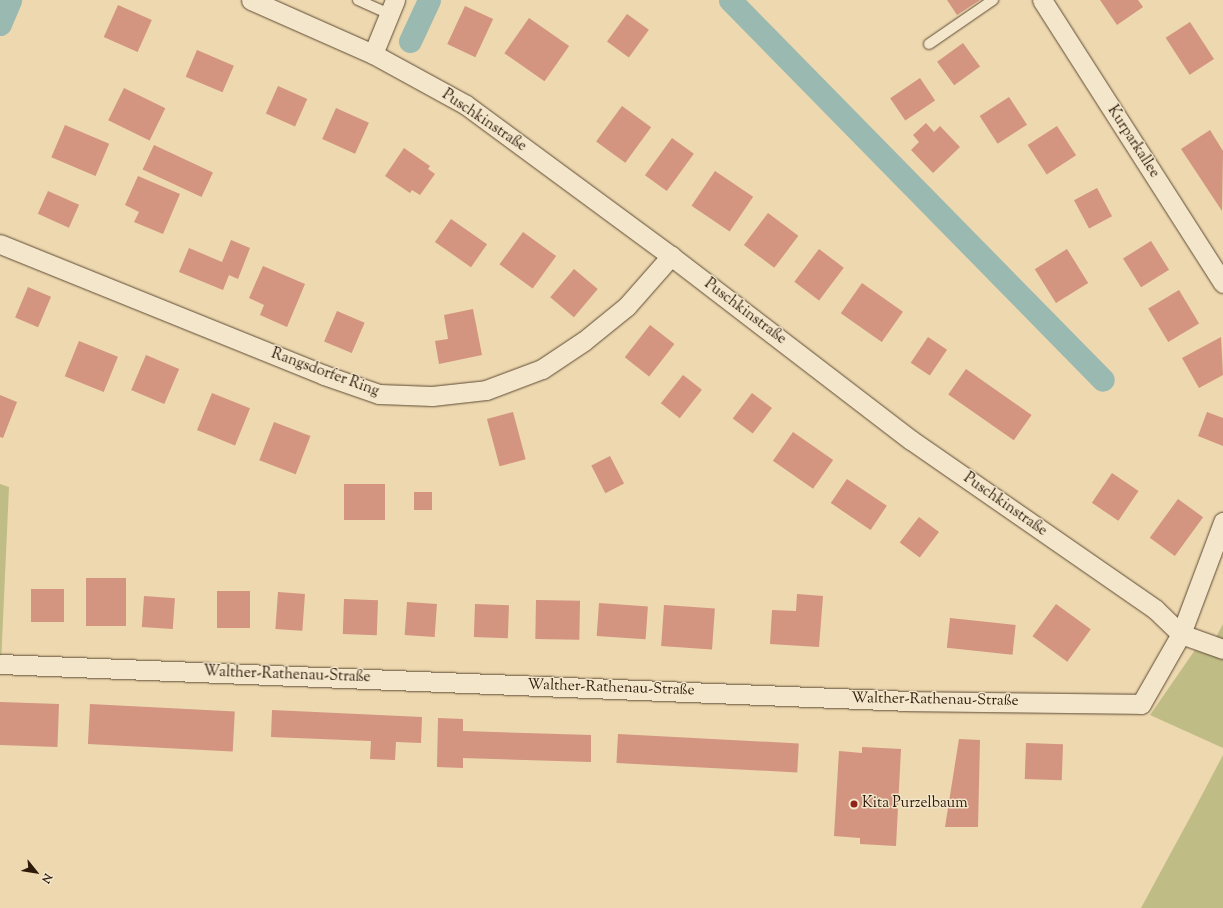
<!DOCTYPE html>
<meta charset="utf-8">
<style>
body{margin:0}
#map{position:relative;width:1223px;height:908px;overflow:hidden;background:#edd8af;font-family:"Sorts Mill Goudy",serif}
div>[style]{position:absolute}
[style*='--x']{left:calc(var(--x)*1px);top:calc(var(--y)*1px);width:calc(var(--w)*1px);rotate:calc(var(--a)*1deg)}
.green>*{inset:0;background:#c0bc86}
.canal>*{height:23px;margin:-11.5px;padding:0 11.5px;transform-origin:11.5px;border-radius:11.5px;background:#9ab9b1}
.building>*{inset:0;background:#d39480;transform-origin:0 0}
.roads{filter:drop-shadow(0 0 1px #5e4a34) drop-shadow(0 0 1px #5e4a34)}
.service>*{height:10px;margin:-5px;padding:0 5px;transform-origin:5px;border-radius:5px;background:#f3e6cb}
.minor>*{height:19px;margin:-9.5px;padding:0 9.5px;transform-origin:9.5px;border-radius:9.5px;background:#f3e6cb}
.dots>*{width:11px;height:11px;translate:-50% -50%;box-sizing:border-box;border:2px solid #f3e6cb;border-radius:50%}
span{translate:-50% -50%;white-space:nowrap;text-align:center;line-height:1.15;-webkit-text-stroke:3px #f3e6cb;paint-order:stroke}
.street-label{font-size:15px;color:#2e1a0b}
.poi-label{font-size:15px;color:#2e1a0b}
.left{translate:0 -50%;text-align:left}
.north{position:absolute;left:16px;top:852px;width:40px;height:40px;-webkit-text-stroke:3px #f3e6cb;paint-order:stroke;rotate:120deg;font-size:11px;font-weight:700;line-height:16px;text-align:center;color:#2e1a0b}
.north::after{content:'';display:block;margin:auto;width:14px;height:18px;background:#2e1a0b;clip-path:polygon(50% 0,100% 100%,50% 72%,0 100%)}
</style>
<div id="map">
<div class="green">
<div style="clip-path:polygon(0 484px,9px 487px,1px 664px,0 664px)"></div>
<div style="clip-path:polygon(1223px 624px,1223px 748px,1150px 715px,1195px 650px,1207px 654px)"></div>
<div style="clip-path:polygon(1223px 755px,1223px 908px,1141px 908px,1193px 812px)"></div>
</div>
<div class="canal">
<div style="--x:730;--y:0;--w:532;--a:45.53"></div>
<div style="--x:0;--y:24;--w:26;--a:-67"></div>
<div style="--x:410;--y:41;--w:45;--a:-65.1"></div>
</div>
<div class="building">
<div style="clip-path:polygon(947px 0,980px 0,957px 15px)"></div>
<div style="clip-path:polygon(1100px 0,1138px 0,1143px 7px,1117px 25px)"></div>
<div style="left:118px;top:5px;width:37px;height:35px;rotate:24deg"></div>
<div style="left:465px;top:6px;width:31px;height:42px;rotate:25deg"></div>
<div style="left:627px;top:14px;width:27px;height:34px;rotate:36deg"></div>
<div style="left:529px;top:18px;width:49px;height:43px;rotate:35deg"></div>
<div style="left:1190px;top:22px;width:44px;height:29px;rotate:57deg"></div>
<div style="left:963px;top:43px;width:29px;height:32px;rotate:54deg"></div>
<div style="left:197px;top:50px;width:40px;height:29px;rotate:23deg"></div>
<div style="left:920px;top:78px;width:27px;height:36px;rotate:56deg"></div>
<div style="left:278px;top:86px;width:32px;height:30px;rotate:24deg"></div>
<div style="left:124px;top:88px;width:46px;height:36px;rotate:26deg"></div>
<div style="left:1009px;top:97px;width:33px;height:35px;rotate:57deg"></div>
<div style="left:622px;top:106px;width:36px;height:44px;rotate:36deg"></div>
<div style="left:336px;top:108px;width:36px;height:34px;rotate:24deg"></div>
<div style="clip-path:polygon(926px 123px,934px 132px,940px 126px,960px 147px,933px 173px,911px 150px,919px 142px,913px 135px)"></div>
<div style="left:65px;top:125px;width:48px;height:35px;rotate:23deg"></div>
<div style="left:1057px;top:126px;width:35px;height:35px;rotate:57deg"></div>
<div style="clip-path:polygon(1210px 130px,1223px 151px,1222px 211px,1181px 149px)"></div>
<div style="left:672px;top:138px;width:27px;height:46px;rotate:36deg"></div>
<div style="left:154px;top:145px;width:65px;height:27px;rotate:25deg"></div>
<div style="clip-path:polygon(404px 148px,430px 166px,428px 169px,435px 174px,420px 195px,412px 190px,410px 193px,385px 176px)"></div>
<div style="left:715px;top:171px;width:46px;height:42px;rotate:34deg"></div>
<div style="clip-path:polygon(138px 176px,180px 194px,163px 234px,134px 222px,139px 212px,125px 205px)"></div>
<div style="left:1097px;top:188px;width:32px;height:26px;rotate:62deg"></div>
<div style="left:48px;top:191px;width:34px;height:25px;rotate:24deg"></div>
<div style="left:768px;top:213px;width:38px;height:40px;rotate:37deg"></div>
<div style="left:451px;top:219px;width:44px;height:28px;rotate:35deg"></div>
<div style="left:523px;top:232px;width:41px;height:40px;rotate:36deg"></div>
<div style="clip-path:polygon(231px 240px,250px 248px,238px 279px,229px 275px,223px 290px,179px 272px,189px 248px,222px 262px)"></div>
<div style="left:1151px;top:241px;width:34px;height:33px;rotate:58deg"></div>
<div style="left:819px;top:249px;width:31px;height:41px;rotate:37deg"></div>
<div style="left:1067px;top:249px;width:40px;height:38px;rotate:58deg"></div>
<div style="clip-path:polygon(263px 266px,305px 284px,287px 327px,260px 315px,264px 305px,249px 298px)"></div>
<div style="left:574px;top:269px;width:31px;height:37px;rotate:40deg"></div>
<div style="left:862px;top:283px;width:50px;height:37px;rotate:35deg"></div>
<div style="left:28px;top:287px;width:25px;height:33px;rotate:23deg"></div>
<div style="left:1179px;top:290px;width:39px;height:36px;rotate:59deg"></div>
<div style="clip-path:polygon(473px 309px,482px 355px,439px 364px,435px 341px,448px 339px,444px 315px)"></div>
<div style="left:337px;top:311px;width:30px;height:33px;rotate:23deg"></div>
<div style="left:650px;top:325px;width:31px;height:41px;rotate:38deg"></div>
<div style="left:928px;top:337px;width:23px;height:31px;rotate:34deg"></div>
<div style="clip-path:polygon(1221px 337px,1223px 375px,1199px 388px,1182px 358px)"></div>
<div style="left:79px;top:341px;width:42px;height:38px;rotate:22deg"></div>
<div style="left:146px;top:355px;width:36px;height:38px;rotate:23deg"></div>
<div style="left:966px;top:369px;width:80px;height:31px;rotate:35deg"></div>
<div style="left:683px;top:375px;width:24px;height:36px;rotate:38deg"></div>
<div style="left:212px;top:393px;width:41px;height:40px;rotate:22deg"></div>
<div style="left:752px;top:393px;width:25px;height:32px;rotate:37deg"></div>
<div style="clip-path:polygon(0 395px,17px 402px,3px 438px,0 437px)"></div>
<div style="left:513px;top:412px;width:49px;height:27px;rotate:75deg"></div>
<div style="clip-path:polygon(1207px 412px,1223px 418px,1223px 446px,1198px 436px)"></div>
<div style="left:274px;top:422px;width:39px;height:41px;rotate:21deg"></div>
<div style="left:793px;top:432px;width:49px;height:35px;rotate:35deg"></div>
<div style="left:610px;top:456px;width:31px;height:21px;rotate:63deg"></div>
<div style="left:1112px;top:473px;width:32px;height:36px;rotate:34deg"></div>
<div style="left:847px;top:479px;width:48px;height:29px;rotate:34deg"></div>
<div style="left:385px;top:484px;width:36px;height:41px;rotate:90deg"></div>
<div style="left:414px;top:492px;width:18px;height:18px"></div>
<div style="left:1178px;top:499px;width:31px;height:48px;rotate:36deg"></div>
<div style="left:919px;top:517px;width:25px;height:32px;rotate:37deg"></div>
<div style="left:86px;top:578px;width:40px;height:48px"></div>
<div style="left:31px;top:589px;width:33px;height:33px"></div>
<div style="left:217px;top:591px;width:33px;height:37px"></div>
<div style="left:278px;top:592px;width:27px;height:37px;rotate:4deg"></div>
<div style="clip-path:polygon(797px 594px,823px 596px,819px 647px,770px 644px,772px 610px,796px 611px)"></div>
<div style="left:144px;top:596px;width:31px;height:31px;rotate:4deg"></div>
<div style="left:344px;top:599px;width:34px;height:35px;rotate:2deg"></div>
<div style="left:536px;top:600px;width:44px;height:39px;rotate:1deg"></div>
<div style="left:407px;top:602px;width:30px;height:33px;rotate:4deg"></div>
<div style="left:599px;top:603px;width:49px;height:33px;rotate:4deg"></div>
<div style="left:475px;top:604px;width:34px;height:33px;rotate:2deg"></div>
<div style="left:1056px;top:604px;width:43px;height:40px;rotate:36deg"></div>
<div style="left:664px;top:605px;width:51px;height:41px;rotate:4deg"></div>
<div style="left:950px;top:618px;width:66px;height:30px;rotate:6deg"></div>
<div style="left:0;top:702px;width:59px;height:43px;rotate:2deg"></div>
<div style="left:90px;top:704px;width:145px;height:40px;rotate:3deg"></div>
<div style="clip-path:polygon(272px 710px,422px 717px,421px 743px,396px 742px,395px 760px,370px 759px,371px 741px,271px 737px)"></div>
<div style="clip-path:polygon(438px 718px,463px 719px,463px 731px,591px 735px,591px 762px,463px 758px,463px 768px,437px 767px)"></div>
<div style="left:618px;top:734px;width:181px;height:29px;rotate:3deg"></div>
<div style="clip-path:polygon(959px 739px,980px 740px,978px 827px,945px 827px)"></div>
<div style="left:1026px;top:743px;width:37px;height:36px;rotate:2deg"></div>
<div style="clip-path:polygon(862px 747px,901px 749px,896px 846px,860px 844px,860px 838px,834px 836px,839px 751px,862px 753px)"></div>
</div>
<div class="roads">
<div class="service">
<div style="--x:358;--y:0;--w:34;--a:24"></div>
<div style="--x:929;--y:44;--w:78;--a:-34.5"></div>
</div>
<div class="minor">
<div style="--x:251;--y:0;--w:133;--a:23.9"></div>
<div style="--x:373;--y:54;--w:106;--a:28.7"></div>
<div style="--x:466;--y:105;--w:255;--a:36.4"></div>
<div style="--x:671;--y:256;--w:302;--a:37.5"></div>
<div style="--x:911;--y:440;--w:297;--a:34.7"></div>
<div style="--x:1155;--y:609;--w:36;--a:44"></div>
<div style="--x:1181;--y:634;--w:45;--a:19.7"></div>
<div style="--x:1042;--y:0;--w:336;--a:57.4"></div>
<div style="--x:373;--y:54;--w:58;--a:-67.8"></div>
<div style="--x:0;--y:244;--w:349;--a:22"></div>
<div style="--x:324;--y:375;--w:58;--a:19.1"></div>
<div style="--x:379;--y:394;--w:53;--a:2.2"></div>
<div style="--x:432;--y:396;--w:54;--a:-6.3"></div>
<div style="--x:486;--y:390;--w:60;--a:-20.6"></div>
<div style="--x:542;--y:369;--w:50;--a:-33.7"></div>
<div style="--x:584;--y:341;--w:55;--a:-39.1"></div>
<div style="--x:627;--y:306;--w:67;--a:-48.7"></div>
<div style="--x:0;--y:664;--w:910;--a:2.33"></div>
<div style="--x:909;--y:701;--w:232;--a:0.7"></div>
<div style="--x:1141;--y:704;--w:81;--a:-60.3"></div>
<div style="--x:1181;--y:634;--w:120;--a:-69.4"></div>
</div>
</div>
<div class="dots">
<div style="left:854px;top:804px;background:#8f2418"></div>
</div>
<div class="street-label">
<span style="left:484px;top:121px;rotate:34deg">Puschkinstraße</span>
<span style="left:1133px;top:142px;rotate:57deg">Kurparkallee</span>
<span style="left:745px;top:312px;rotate:37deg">Puschkinstraße</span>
<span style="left:325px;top:373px;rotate:20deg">Rangsdorfer Ring</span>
<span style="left:1005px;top:505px;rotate:35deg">Puschkinstraße</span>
<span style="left:287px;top:675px;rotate:2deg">Walther-Rathenau-Straße</span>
<span style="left:611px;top:688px;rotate:2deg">Walther-Rathenau-Straße</span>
<span style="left:935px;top:700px;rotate:1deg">Walther-Rathenau-Straße</span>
</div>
<div class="poi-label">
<span class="left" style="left:862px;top:804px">Kita Purzelbaum</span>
</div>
<div class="north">N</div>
</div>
